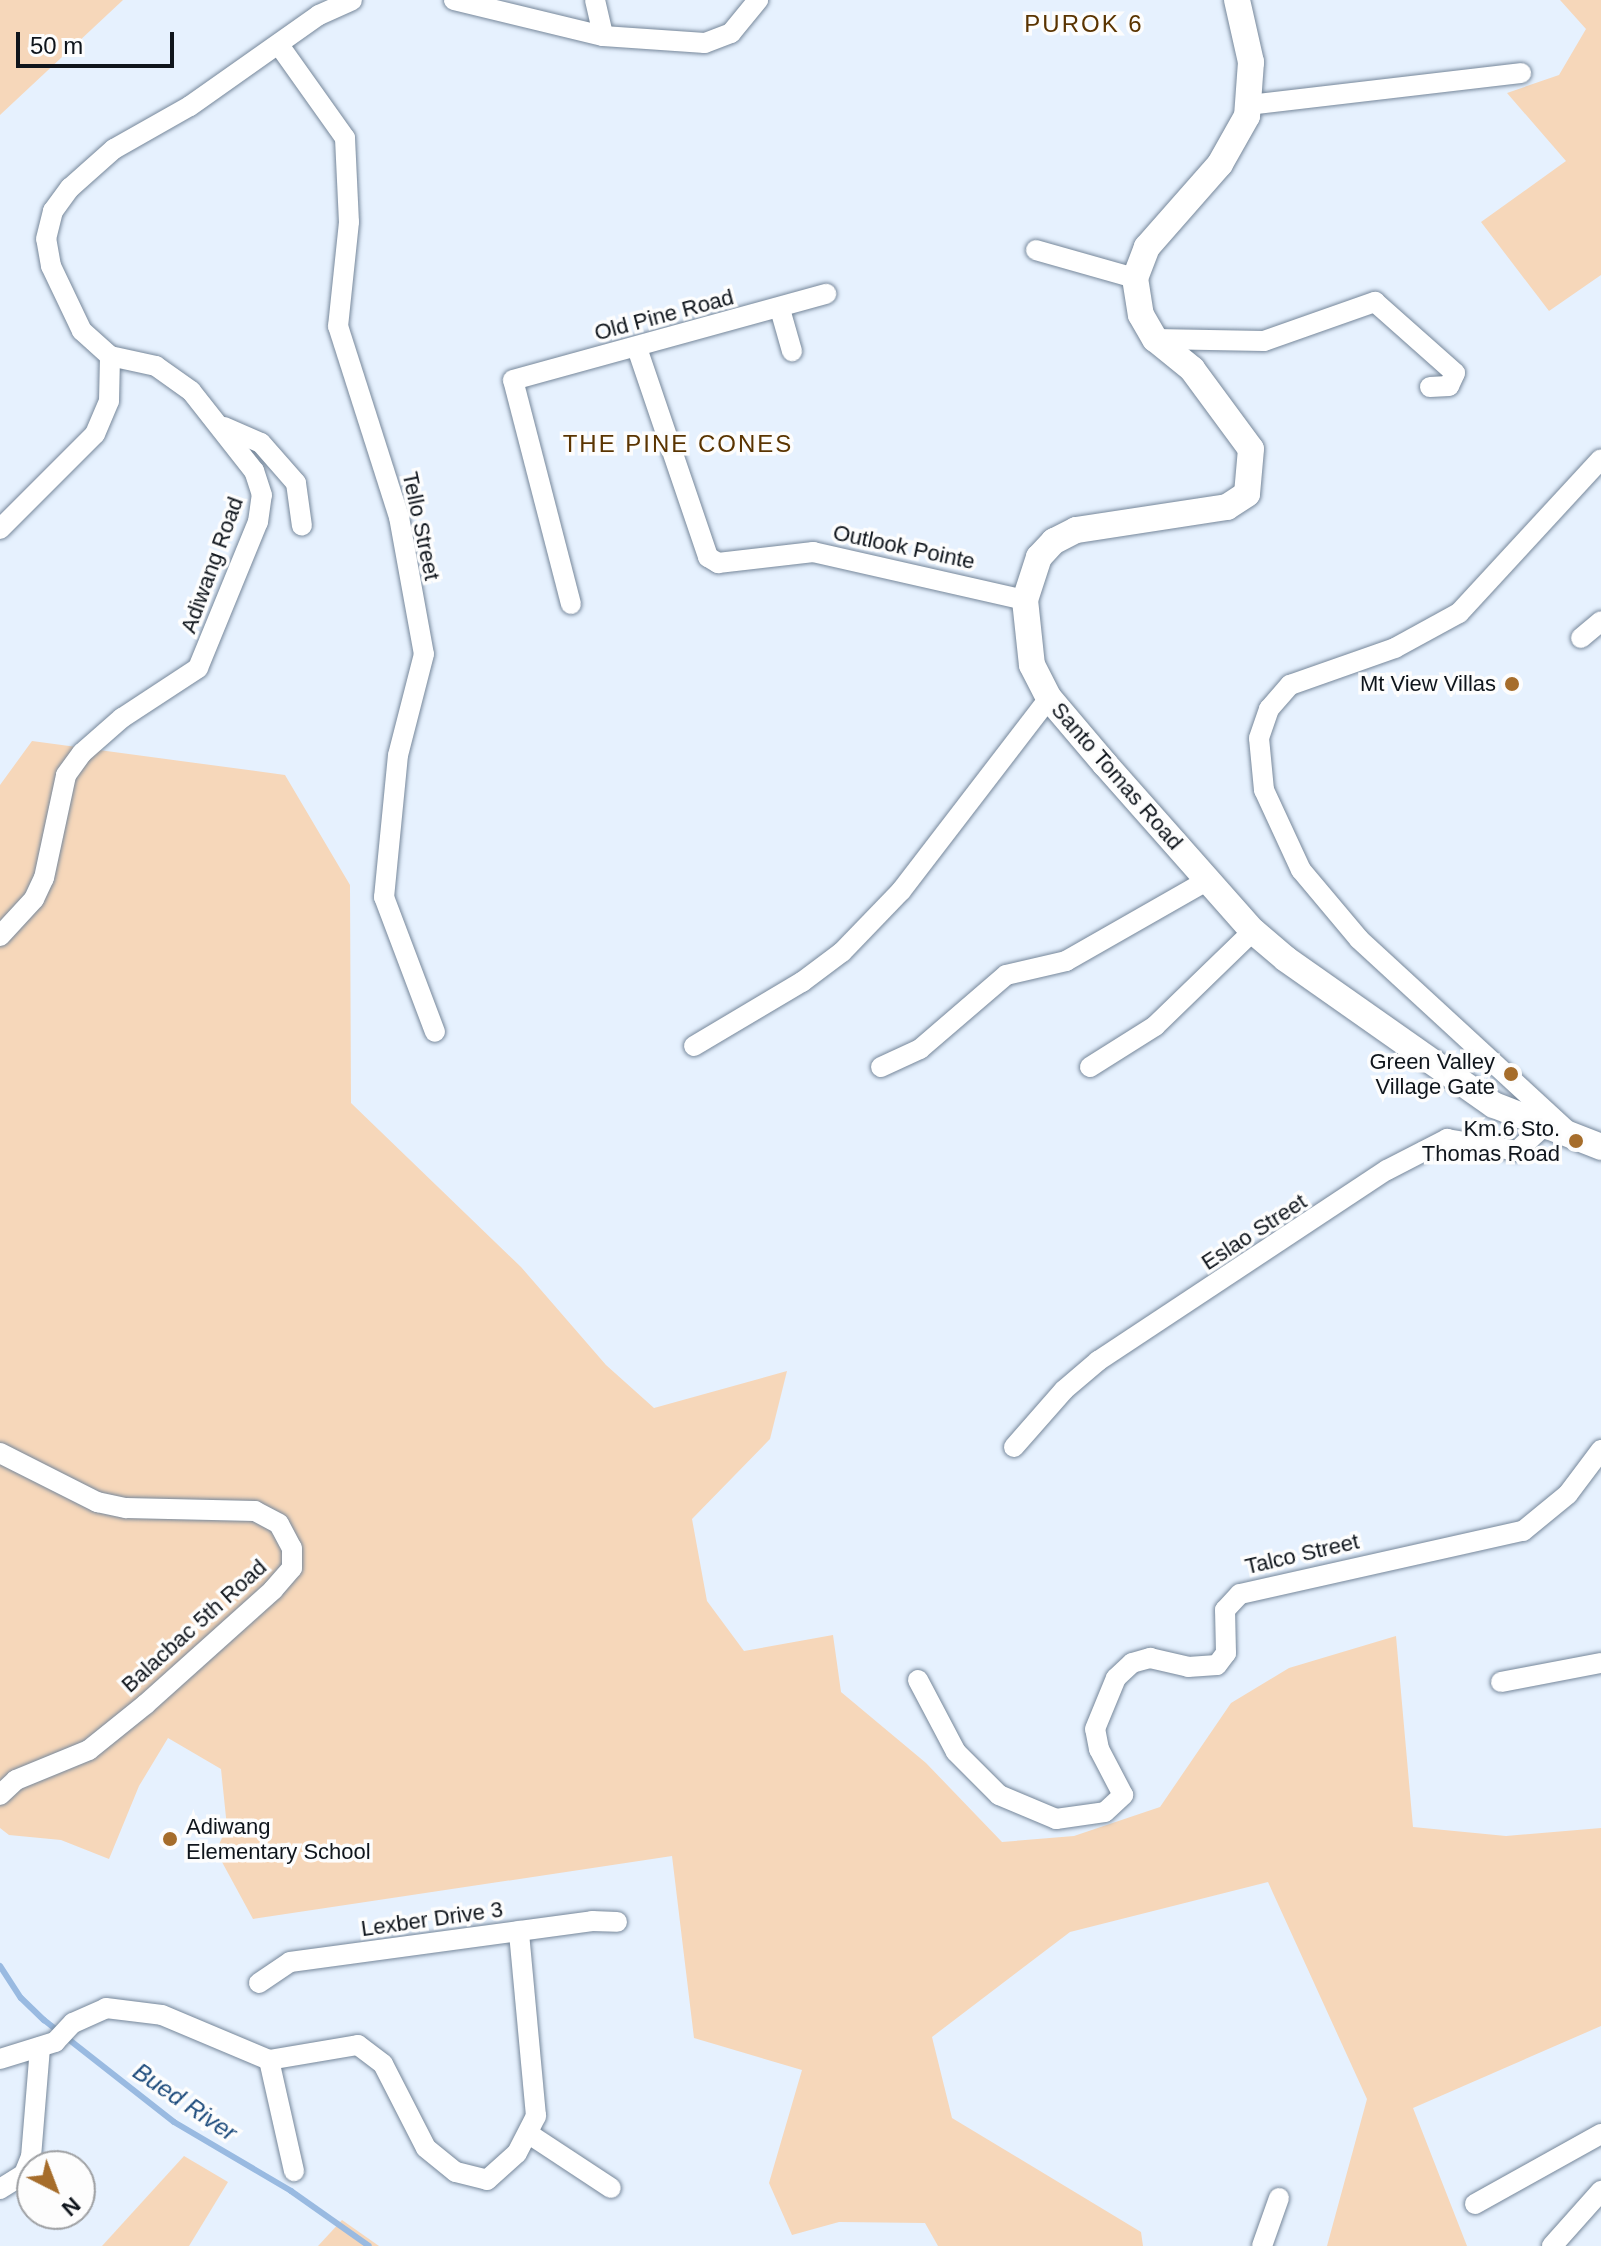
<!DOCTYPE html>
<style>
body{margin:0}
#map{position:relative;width:1601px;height:2246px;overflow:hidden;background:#e6f1fe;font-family:Helvetica,sans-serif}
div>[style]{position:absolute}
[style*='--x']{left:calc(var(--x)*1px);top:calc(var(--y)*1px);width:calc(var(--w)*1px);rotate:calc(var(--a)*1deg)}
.green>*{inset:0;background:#f6d7ba}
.stream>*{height:6px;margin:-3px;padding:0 3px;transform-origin:3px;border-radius:3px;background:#99bae1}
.roads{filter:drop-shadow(0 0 2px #76879a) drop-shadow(0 0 2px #76879a)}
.minor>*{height:20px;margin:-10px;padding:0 10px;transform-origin:10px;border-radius:10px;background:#fff}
.tertiary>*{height:26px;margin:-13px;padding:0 13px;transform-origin:13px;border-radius:13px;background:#fff}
.dots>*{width:22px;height:22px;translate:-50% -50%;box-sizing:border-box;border:4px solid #fdfdfd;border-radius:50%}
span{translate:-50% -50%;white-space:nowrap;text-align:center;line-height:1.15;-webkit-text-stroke:7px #fdfdfd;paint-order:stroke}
.street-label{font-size:22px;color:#0f151c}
.poi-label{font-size:22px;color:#0f151c}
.right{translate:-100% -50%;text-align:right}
.left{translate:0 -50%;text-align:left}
.neighbourhood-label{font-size:24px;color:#5a3401;letter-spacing:2px}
.water-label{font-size:24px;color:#1d4b7c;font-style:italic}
.north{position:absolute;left:16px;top:2150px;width:80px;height:80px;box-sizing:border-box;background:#fdfdfd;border:2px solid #9ea0a3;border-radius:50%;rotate:138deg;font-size:22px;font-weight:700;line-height:32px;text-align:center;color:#0f151c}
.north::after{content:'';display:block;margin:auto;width:28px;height:36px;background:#a66d2b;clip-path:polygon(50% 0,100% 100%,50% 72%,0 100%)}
.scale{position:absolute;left:16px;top:32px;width:158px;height:36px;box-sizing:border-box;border:4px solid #0f151c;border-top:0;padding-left:10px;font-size:24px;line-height:28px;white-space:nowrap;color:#0f151c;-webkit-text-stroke:6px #fdfdfd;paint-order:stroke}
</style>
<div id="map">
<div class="green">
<div style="clip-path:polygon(0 0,123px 0,0 115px)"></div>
<div style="clip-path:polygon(1560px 0,1601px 0,1601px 275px,1549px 311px,1481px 222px,1566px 161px,1507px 93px,1559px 75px,1586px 29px)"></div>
<div style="clip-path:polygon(32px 741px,285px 775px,350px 885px,351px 1103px,521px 1267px,606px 1365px,654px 1408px,787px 1371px,770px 1439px,692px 1519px,707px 1601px,744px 1651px,833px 1635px,841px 1692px,926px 1763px,1002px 1842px,1074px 1836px,1160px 1807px,1231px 1703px,1289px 1668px,1396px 1636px,1413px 1827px,1506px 1836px,1601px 1828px,1601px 2026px,1413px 2108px,1467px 2246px,1327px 2246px,1367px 2099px,1268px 1882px,1070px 1932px,932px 2037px,952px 2118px,1141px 2232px,1143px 2246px,938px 2246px,925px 2223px,839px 2222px,792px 2235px,769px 2183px,802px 2070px,694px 2038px,672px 1856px,253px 1919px,216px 1851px,227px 1827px,221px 1769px,168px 1738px,139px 1786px,109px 1859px,61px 1840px,9px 1835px,0 1828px,0 785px)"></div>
<div style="clip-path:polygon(184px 2156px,228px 2182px,189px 2246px,102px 2246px)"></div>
<div style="clip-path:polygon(342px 2220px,379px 2246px,318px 2246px)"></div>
</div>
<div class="stream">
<div style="--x:0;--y:1966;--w:38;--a:57"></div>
<div style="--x:21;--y:1998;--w:32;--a:44"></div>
<div style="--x:44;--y:2020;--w:165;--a:38.1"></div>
<div style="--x:174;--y:2122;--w:136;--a:30.5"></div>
<div style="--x:291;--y:2191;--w:95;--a:35.2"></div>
</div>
<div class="roads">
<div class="minor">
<div style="--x:454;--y:0;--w:153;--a:13.6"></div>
<div style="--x:603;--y:36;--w:102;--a:3.9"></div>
<div style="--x:705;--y:43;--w:28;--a:-21"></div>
<div style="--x:731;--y:33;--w:43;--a:-50.7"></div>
<div style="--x:595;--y:0;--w:37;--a:77"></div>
<div style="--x:279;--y:45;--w:114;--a:54.6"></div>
<div style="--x:345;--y:138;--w:84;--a:87.3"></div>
<div style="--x:349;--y:222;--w:105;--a:96"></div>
<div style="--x:338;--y:326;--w:201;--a:72.3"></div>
<div style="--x:399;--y:517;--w:139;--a:79.7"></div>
<div style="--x:424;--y:654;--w:104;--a:104.4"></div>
<div style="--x:398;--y:755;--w:143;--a:95.6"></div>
<div style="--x:384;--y:897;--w:144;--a:69.3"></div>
<div style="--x:1249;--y:105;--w:274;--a:-6.7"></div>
<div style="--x:1036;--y:250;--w:103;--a:15.8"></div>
<div style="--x:780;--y:309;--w:44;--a:74.1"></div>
<div style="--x:1155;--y:339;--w:109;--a:1.1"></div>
<div style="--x:1264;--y:341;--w:118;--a:-19.4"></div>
<div style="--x:1375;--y:302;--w:107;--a:41.6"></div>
<div style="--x:1455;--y:373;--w:14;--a:115"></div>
<div style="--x:1449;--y:386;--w:19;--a:177"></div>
<div style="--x:637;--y:348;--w:221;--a:71.2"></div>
<div style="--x:708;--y:557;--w:12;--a:31"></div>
<div style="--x:718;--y:563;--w:96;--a:-6.6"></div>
<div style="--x:813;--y:552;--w:217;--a:12.8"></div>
<div style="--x:224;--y:427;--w:40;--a:23.4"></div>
<div style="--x:261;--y:443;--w:53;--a:48.8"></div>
<div style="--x:296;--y:483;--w:43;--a:82.1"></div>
<div style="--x:0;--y:529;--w:134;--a:-45"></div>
<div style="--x:95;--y:434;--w:36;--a:-67"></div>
<div style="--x:109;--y:401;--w:45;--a:-88.7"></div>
<div style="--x:571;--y:604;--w:231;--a:-104.5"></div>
<div style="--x:513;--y:380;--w:325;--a:-15.4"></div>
<div style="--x:1581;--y:638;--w:26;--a:-40"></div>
<div style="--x:0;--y:936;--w:50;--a:-47.4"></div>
<div style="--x:34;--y:899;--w:23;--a:-65"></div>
<div style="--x:44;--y:878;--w:105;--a:-77.9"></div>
<div style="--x:66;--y:775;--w:27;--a:-54"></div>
<div style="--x:82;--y:753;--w:53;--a:-41.2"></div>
<div style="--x:122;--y:718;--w:91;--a:-33.3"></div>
<div style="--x:198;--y:668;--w:158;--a:-67.7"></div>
<div style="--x:258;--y:522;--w:27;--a:-82"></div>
<div style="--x:262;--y:495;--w:25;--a:-108"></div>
<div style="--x:254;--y:471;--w:102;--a:-128.2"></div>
<div style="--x:191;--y:391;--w:43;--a:-144.5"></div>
<div style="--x:156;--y:366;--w:47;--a:-167.7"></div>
<div style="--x:110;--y:356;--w:38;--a:-138"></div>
<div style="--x:82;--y:331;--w:72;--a:-115.5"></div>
<div style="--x:51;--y:266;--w:27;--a:-100"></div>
<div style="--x:46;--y:239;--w:29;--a:-76"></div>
<div style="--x:53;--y:211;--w:29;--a:-54"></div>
<div style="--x:70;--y:188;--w:59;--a:-41.6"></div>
<div style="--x:114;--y:149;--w:87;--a:-29.5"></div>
<div style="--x:190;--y:106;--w:158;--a:-35.2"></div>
<div style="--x:319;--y:15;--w:36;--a:-24"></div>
<div style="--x:694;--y:1046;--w:126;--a:-30.7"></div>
<div style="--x:802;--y:982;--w:50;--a:-36.9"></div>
<div style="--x:842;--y:952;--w:85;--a:-46"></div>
<div style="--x:901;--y:891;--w:243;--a:-52.5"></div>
<div style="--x:881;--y:1067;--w:43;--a:-24.8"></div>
<div style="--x:920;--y:1049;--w:113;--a:-40.7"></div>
<div style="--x:1006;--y:975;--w:62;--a:-13.1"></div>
<div style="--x:1066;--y:961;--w:161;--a:-29.7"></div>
<div style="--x:1090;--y:1067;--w:77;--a:-32.2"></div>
<div style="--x:1155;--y:1026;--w:136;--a:-44.1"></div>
<div style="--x:1572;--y:1135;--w:289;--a:-137.4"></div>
<div style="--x:1359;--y:939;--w:90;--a:-130"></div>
<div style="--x:1301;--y:870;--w:88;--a:-114.8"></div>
<div style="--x:1264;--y:790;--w:52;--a:-95.5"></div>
<div style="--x:1259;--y:738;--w:31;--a:-71"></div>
<div style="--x:1269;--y:709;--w:32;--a:-49"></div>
<div style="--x:1290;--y:685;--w:111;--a:-19.4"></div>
<div style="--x:1395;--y:648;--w:73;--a:-28.7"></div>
<div style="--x:1459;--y:613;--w:209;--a:-47.3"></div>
<div style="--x:1014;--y:1447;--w:76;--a:-48.7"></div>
<div style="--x:1064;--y:1390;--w:45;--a:-40.5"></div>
<div style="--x:1098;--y:1361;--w:346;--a:-33.5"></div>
<div style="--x:1387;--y:1170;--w:68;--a:-27.3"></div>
<div style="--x:1447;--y:1139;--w:71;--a:9.7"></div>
<div style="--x:1517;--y:1151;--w:35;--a:-43"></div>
<div style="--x:0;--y:1453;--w:109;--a:26.8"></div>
<div style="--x:97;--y:1502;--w:30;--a:12"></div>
<div style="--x:126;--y:1508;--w:129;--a:1.3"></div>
<div style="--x:255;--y:1511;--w:27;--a:28"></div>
<div style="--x:279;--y:1524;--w:27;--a:62"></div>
<div style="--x:292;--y:1548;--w:20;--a:90"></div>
<div style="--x:292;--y:1568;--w:29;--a:131"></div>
<div style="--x:273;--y:1590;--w:171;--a:138.1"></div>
<div style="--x:146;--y:1704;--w:73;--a:141.1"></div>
<div style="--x:89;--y:1750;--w:79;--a:157.7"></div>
<div style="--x:16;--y:1780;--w:22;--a:137"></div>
<div style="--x:918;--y:1680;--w:81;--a:62.2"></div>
<div style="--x:956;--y:1752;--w:61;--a:45"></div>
<div style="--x:999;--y:1795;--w:62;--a:22.8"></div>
<div style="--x:1056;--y:1819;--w:49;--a:-8.1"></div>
<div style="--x:1105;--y:1812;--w:25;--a:-43"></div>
<div style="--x:1123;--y:1795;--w:52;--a:-117.6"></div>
<div style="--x:1099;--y:1749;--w:20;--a:-101"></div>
<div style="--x:1095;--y:1729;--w:55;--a:-67.6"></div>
<div style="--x:1116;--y:1678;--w:22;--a:-43"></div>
<div style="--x:1132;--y:1663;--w:19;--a:-16"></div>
<div style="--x:1150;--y:1658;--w:39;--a:13"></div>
<div style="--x:1188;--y:1667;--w:29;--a:-4"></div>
<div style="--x:1217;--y:1665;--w:15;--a:-53"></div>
<div style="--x:1226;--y:1653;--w:43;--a:-91.3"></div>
<div style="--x:1225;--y:1610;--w:22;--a:-47"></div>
<div style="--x:1240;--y:1594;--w:290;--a:-12.6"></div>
<div style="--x:1523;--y:1531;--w:58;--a:-39.4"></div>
<div style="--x:1568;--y:1494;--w:55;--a:-53.1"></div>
<div style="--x:1501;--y:1682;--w:102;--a:-10.8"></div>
<div style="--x:259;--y:1983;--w:37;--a:-34"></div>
<div style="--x:290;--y:1962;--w:305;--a:-7.7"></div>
<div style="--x:592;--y:1921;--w:25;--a:2"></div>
<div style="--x:0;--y:2059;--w:58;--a:-17.2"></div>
<div style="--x:55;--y:2042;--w:26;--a:-47"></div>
<div style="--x:73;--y:2023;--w:36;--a:-24"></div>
<div style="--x:106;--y:2008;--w:56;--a:7.1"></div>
<div style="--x:162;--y:2015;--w:116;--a:22.8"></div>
<div style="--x:269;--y:2060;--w:90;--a:-9.6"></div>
<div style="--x:358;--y:2045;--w:31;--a:37"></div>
<div style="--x:383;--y:2064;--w:94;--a:62.9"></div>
<div style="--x:426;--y:2148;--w:38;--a:39"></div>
<div style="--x:456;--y:2172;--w:32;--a:14"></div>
<div style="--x:487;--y:2180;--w:40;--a:-42"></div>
<div style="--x:517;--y:2153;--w:42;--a:-62.8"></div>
<div style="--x:536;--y:2116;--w:186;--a:-95.3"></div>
<div style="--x:269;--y:2060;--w:114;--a:77.3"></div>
<div style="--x:529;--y:2134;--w:98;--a:33.4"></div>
<div style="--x:0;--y:2189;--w:28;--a:-32"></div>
<div style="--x:24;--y:2174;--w:18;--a:-68"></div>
<div style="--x:31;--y:2157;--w:110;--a:-85.3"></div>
<div style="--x:1475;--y:2204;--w:144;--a:-29.1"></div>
<div style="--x:1262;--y:2246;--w:51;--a:-70.5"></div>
<div style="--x:1552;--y:2246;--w:74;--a:-48.3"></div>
</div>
<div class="tertiary">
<div style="--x:1237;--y:0;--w:64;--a:77.3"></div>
<div style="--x:1251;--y:62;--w:54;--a:94.2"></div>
<div style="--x:1247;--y:116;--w:55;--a:119.4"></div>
<div style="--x:1220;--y:164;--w:111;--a:131.3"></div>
<div style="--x:1147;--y:247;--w:33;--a:111"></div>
<div style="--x:1135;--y:278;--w:37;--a:81"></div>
<div style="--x:1141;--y:315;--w:28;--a:60"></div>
<div style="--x:1155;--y:339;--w:48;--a:39"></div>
<div style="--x:1192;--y:369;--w:99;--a:53.6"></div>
<div style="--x:1251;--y:449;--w:45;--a:95.1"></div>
<div style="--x:1247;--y:494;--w:24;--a:147"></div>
<div style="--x:1227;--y:507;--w:153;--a:171.3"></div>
<div style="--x:1076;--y:530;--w:25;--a:153"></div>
<div style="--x:1054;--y:541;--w:22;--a:133"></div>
<div style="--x:1039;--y:557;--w:45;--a:108"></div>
<div style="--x:1025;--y:600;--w:65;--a:83.9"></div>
<div style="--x:1032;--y:665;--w:37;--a:63"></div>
<div style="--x:1049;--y:698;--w:87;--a:49.7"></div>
<div style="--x:1105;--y:764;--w:223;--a:48.5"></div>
<div style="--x:1253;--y:931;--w:43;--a:40.3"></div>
<div style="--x:1286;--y:959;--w:254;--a:35.1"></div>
<div style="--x:1494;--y:1105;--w:115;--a:21.4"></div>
</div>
</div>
<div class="dots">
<div style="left:1512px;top:684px;background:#a66d2b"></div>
<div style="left:1511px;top:1074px;background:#a66d2b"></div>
<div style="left:1576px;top:1141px;background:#a66d2b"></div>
<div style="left:170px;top:1839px;background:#a66d2b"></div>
</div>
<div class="street-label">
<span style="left:664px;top:315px;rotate:-15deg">Old Pine Road</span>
<span style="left:421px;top:526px;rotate:78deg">Tello Street</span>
<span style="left:904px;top:547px;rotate:12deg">Outlook Pointe</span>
<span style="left:212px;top:565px;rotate:-70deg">Adiwang Road</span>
<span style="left:1117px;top:776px;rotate:49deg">Santo Tomas Road</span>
<span style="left:1254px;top:1232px;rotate:-33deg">Eslao Street</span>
<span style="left:1302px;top:1554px;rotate:-13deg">Talco Street</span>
<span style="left:194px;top:1626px;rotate:-42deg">Balacbac 5th Road</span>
<span style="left:432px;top:1919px;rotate:-8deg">Lexber Drive 3</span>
</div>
<div class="poi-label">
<span class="right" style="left:1496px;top:684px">Mt View Villas</span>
<span class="right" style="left:1495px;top:1074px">Green Valley<br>Village Gate</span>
<span class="right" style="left:1560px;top:1141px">Km.6 Sto.<br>Thomas Road</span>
<span class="left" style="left:186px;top:1839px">Adiwang<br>Elementary School</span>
</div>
<div class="neighbourhood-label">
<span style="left:1084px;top:24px">PUROK 6</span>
<span style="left:678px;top:444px">THE PINE CONES</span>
</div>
<div class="water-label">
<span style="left:185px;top:2102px;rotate:34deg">Bued River</span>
</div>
<div class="north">N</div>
<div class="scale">50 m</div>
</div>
